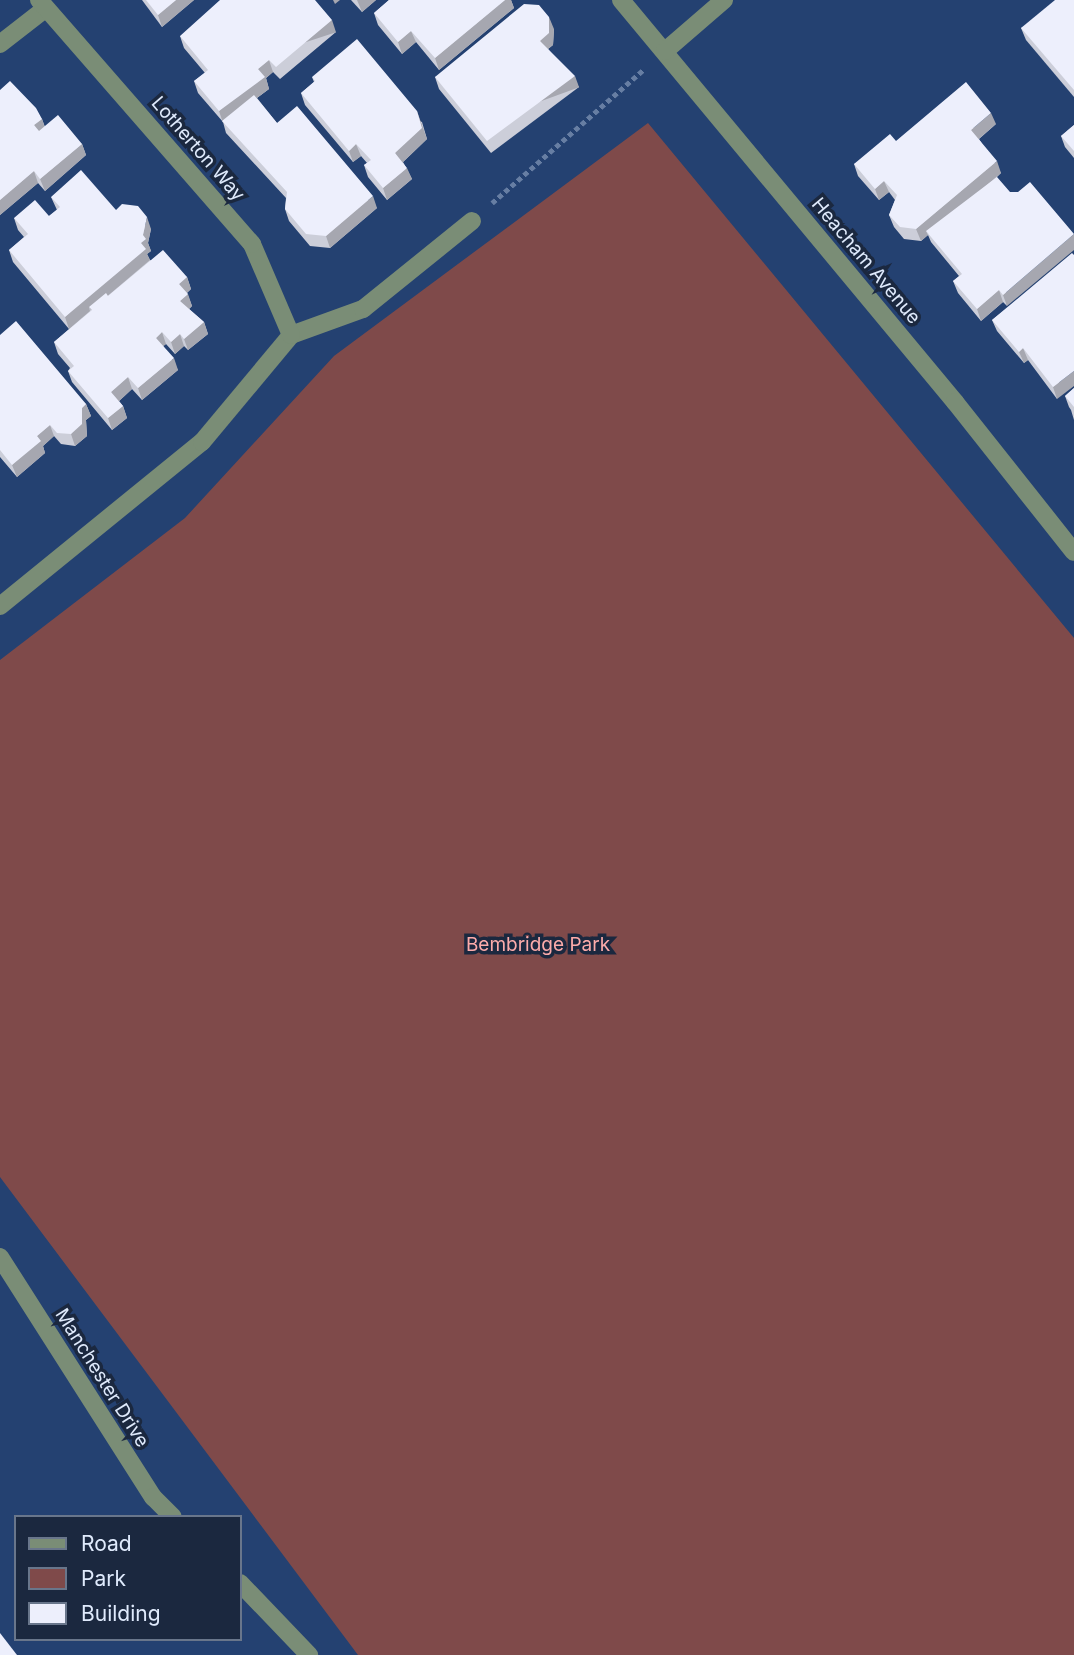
<!DOCTYPE html>
<style>
body{margin:0}
#map{position:relative;width:1074px;height:1655px;overflow:hidden;background:#244171;font-family:Inter,sans-serif}
div>[style]{position:absolute}
[style*='--x']{left:calc(var(--x)*1px);top:calc(var(--y)*1px);width:calc(var(--w)*1px);rotate:calc(var(--a)*1deg)}
.green>*{inset:0;background:#7f4a4a}
.path>*{height:4.5px;margin-top:-2.25px;transform-origin:0;background:repeating-linear-gradient(90deg,#677ea3 0 5px,transparent 0 8.5px)}
.minor>*{height:18px;margin:-9px;padding:0 9px;transform-origin:9px;border-radius:9px;background:#7a8d76}
.wall>*{inset:0;background:#ccced9}
.shaded-wall>*{inset:0;background:#a6a7b0;transform-origin:0 0}
.building>*{inset:0;background:#edeffc}
span{translate:-50% -50%;white-space:nowrap;text-align:center;line-height:1.15;-webkit-text-stroke:7px #1b283f;paint-order:stroke}
.street-label{font-size:19px;color:#dfeafc}
.park-label{font-size:19px;color:#fcabaa}
.legend{position:absolute;left:14px;top:1515px;width:228px;height:126px;box-sizing:border-box;background:#1b283f;border:2px solid #69768b;margin:0;padding:9px 12px;list-style:none;font-size:21px;color:#dfeafc}
.legend li{display:flex;align-items:center;gap:14px;height:35px}
.legend b{width:35px;border:2px solid #69768b}
</style>
<div id="map">
<div class="green">
<div style="clip-path:polygon(648px 123px,1074px 638px,1074px 1655px,358px 1655px,0 1177px,0 660px,185px 518px,334px 356px)"></div>
</div>
<div class="path">
<div style="--x:492;--y:203;--w:201;--a:-41.4"></div>
</div>
<div class="minor">
<div style="--x:621;--y:0;--w:523;--a:50.28"></div>
<div style="--x:955;--y:402;--w:191;--a:51.6"></div>
<div style="--x:0;--y:44;--w:58;--a:-38"></div>
<div style="--x:665;--y:51;--w:78;--a:-40.8"></div>
<div style="--x:291;--y:335;--w:77;--a:-19.9"></div>
<div style="--x:363;--y:309;--w:140;--a:-38.9"></div>
<div style="--x:0;--y:606;--w:260;--a:-39.1"></div>
<div style="--x:202;--y:442;--w:139;--a:-50.2"></div>
<div style="--x:291;--y:335;--w:99;--a:-113.2"></div>
<div style="--x:252;--y:244;--w:324;--a:-131.1"></div>
<div style="--x:0;--y:1257;--w:285;--a:57.5"></div>
<div style="--x:153;--y:1497;--w:28;--a:45"></div>
<div style="--x:240;--y:1583;--w:100;--a:46.2"></div>
</div>
<div class="wall">
<div style="clip-path:polygon(142px 0,194px 0,162px 27px)"></div>
<div style="clip-path:polygon(351px 0,376px 0,362px 12px)"></div>
<div style="clip-path:polygon(389px 0,511px 0,514px 8px,439px 70px,416px 42px,402px 54px,378px 25px,374px 13px)"></div>
<div style="clip-path:polygon(1074px 0,1074px 97px,1026px 40px,1021px 28px)"></div>
<div style="clip-path:polygon(554px 29px,553px 45px,548px 49px,579px 87px,491px 153px,439px 89px,435px 77px)"></div>
<div style="clip-path:polygon(336px 32px,280px 79px,273px 72px,266px 78px,269px 89px,257px 98px,277px 123px,377px 208px,330px 248px,310px 246px,289px 221px,285px 209px,286px 198px,226px 133px,223px 122px,198px 93px,194px 81px,205px 73px,184px 48px,180px 36px)"></div>
<div style="clip-path:polygon(312px 77px,422px 122px,427px 139px,403px 162px,412px 179px,387px 200px,368px 177px,364px 165px,367px 163px,361px 156px,353px 162px,305px 105px,301px 93px,314px 82px)"></div>
<div style="clip-path:polygon(0 90px,42px 119px,45px 127px,82px 144px,86px 155px,45px 191px,38px 183px,0 215px)"></div>
<div style="clip-path:polygon(996px 124px,979px 139px,1001px 173px,997px 177px,1007px 306px,1003px 302px,981px 321px,958px 293px,953px 281px,959px 276px,931px 242px,928px 235px,921px 241px,904px 239px,894px 227px,889px 215px,895px 200px,889px 192px,879px 200px,858px 176px,854px 164px,896px 141px)"></div>
<div style="clip-path:polygon(1074px 125px,1074px 158px,1065px 147px,1061px 136px)"></div>
<div style="clip-path:polygon(51px 197px,116px 210px,151px 229px,148px 243px,151px 251px,147px 254px,150px 260px,187px 277px,191px 289px,187px 293px,192px 306px,189px 309px,204px 322px,208px 334px,188px 350px,184px 346px,175px 354px,166px 344px,163px 346px,178px 370px,142px 400px,132px 389px,119px 401px,123px 406px,127px 418px,112px 430px,72px 382px,68px 371px,70px 368px,58px 354px,54px 342px,90px 311px,69px 329px,13px 262px,9px 250px,24px 237px,18px 230px,14px 218px,49px 216px,57px 210px)"></div>
<div style="clip-path:polygon(1074px 255px,1057px 399px,1028px 360px,1024px 363px,997px 331px,992px 320px)"></div>
<div style="clip-path:polygon(0 335px,86px 404px,91px 416px,86px 420px,87px 436px,75px 446px,61px 444px,54px 436px,43px 446px,45px 453px,17px 477px,0 457px)"></div>
<div style="clip-path:polygon(1074px 388px,1074px 420px,1071px 410px,1069px 407px,1065px 396px)"></div>
</div>
<div class="shaded-wall">
<div style="clip-path:polygon(176px 0,194px 0,162px 27px,158px 15px)"></div>
<div style="clip-path:polygon(333px 0,340px 0,335px 4px)"></div>
<div style="clip-path:polygon(357px 0,376px 0,362px 12px)"></div>
<div style="clip-path:polygon(505px 0,511px 0,514px 8px,439px 70px,435px 58px)"></div>
<div style="clip-path:polygon(549px 17px,554px 29px,553px 45px,544px 52px,540px 41px)"></div>
<div style="left:332px;top:20px;width:13px;height:73px;rotate:72deg"></div>
<div style="clip-path:polygon(411px 31px,416px 42px,402px 54px,398px 42px)"></div>
<div style="clip-path:polygon(269px 60px,273px 72px,266px 78px,269px 89px,223px 123px,219px 111px,258px 69px)"></div>
<div style="left:575px;top:76px;width:12px;height:109px;rotate:70deg"></div>
<div style="clip-path:polygon(417px 111px,427px 139px,400px 165px,395px 153px)"></div>
<div style="clip-path:polygon(991px 113px,996px 124px,975px 142px,971px 130px)"></div>
<div style="clip-path:polygon(42px 119px,46px 131px,39px 137px,34px 125px)"></div>
<div style="clip-path:polygon(82px 144px,86px 155px,45px 191px,40px 179px)"></div>
<div style="clip-path:polygon(356px 144px,361px 156px,353px 162px,349px 151px)"></div>
<div style="clip-path:polygon(997px 161px,1001px 173px,929px 234px,926px 231px,928px 235px,921px 241px,916px 229px)"></div>
<div style="clip-path:polygon(407px 168px,412px 179px,387px 200px,383px 188px)"></div>
<div style="clip-path:polygon(34px 171px,38px 183px,0 215px,0 200px)"></div>
<div style="clip-path:polygon(884px 181px,889px 192px,879px 200px,875px 189px)"></div>
<div style="clip-path:polygon(373px 196px,377px 208px,330px 248px,326px 236px)"></div>
<div style="clip-path:polygon(147px 217px,151px 229px,148px 243px,151px 251px,147px 254px,150px 260px,91px 310px,89px 307px,90px 311px,69px 329px,65px 317px,141px 243px)"></div>
<div style="clip-path:polygon(1074px 234px,1074px 250px,1007px 306px,1003px 295px)"></div>
<div style="clip-path:polygon(187px 277px,191px 289px,183px 296px,179px 284px)"></div>
<div style="clip-path:polygon(999px 290px,1003px 302px,981px 321px,977px 309px)"></div>
<div style="clip-path:polygon(188px 294px,192px 306px,185px 313px,180px 301px)"></div>
<div style="clip-path:polygon(204px 322px,208px 334px,188px 350px,184px 339px)"></div>
<div style="clip-path:polygon(162px 332px,166px 344px,160px 349px,156px 338px)"></div>
<div style="clip-path:polygon(180px 334px,184px 346px,175px 354px,171px 342px)"></div>
<div style="clip-path:polygon(1023px 348px,1028px 360px,1024px 363px,1019px 352px)"></div>
<div style="clip-path:polygon(174px 358px,178px 370px,142px 400px,138px 388px)"></div>
<div style="clip-path:polygon(1074px 371px,1074px 386px,1057px 399px,1053px 387px)"></div>
<div style="clip-path:polygon(128px 377px,132px 389px,116px 404px,111px 392px)"></div>
<div style="clip-path:polygon(86px 404px,91px 416px,86px 420px,87px 436px,75px 446px,71px 434px,82px 408px)"></div>
<div style="clip-path:polygon(123px 406px,127px 418px,112px 430px,108px 418px)"></div>
<div style="clip-path:polygon(50px 425px,54px 436px,43px 446px,45px 453px,17px 477px,12px 465px,37px 436px)"></div>
</div>
<div class="building">
<div style="clip-path:polygon(146px 0,176px 0,158px 15px)"></div>
<div style="clip-path:polygon(220px 0,315px 0,332px 20px,276px 67px,269px 60px,258px 69px,265px 77px,219px 111px,194px 81px,208px 70px,180px 36px)"></div>
<div style="clip-path:polygon(389px 0,505px 0,435px 58px,411px 31px,398px 42px,374px 13px)"></div>
<div style="clip-path:polygon(1055px 0,1074px 0,1074px 90px,1021px 28px)"></div>
<div style="clip-path:polygon(524px 4px,539px 5px,549px 17px,549px 33px,540px 41px,575px 76px,487px 141px,435px 77px)"></div>
<div style="clip-path:polygon(357px 39px,417px 111px,422px 128px,395px 153px,407px 168px,383px 188px,364px 165px,371px 160px,356px 144px,349px 151px,301px 93px,315px 81px,312px 77px)"></div>
<div style="clip-path:polygon(10px 81px,36px 108px,42px 119px,34px 125px,39px 131px,58px 115px,82px 144px,40px 179px,34px 171px,0 200px,0 90px)"></div>
<div style="clip-path:polygon(966px 82px,991px 113px,971px 130px,997px 161px,916px 229px,900px 227px,889px 215px,897px 195px,884px 181px,875px 189px,854px 164px,890px 134px,896px 141px)"></div>
<div style="clip-path:polygon(254px 95px,277px 123px,297px 106px,373px 196px,326px 236px,306px 234px,285px 209px,287px 192px,222px 121px)"></div>
<div style="clip-path:polygon(1074px 125px,1074px 151px,1061px 136px)"></div>
<div style="clip-path:polygon(81px 170px,116px 210px,122px 204px,138px 206px,147px 217px,143px 235px,146px 239px,141px 243px,146px 249px,65px 317px,9px 250px,28px 234px,14px 218px,35px 200px,49px 216px,60px 207px,51px 197px)"></div>
<div style="clip-path:polygon(997px 177px,1010px 192px,1018px 192px,1030px 182px,1074px 234px,1003px 295px,999px 290px,977px 309px,953px 281px,962px 274px,926px 231px)"></div>
<div style="clip-path:polygon(163px 250px,187px 277px,179px 284px,188px 294px,180px 301px,204px 322px,184px 339px,180px 334px,171px 342px,162px 332px,156px 338px,174px 358px,138px 388px,128px 377px,111px 392px,123px 406px,108px 418px,68px 371px,74px 366px,54px 342px,92px 310px,89px 307px,106px 293px,108px 296px)"></div>
<div style="clip-path:polygon(1072px 253px,1074px 255px,1074px 371px,1053px 387px,1023px 348px,1019px 352px,992px 320px)"></div>
<div style="clip-path:polygon(16px 321px,86px 404px,82px 408px,82px 424px,71px 434px,57px 433px,50px 425px,37px 436px,41px 441px,12px 465px,0 450px,0 335px)"></div>
<div style="clip-path:polygon(1074px 388px,1074px 407px,1065px 396px)"></div>
<div style="clip-path:polygon(0 1633px,17px 1655px,0 1655px)"></div>
</div>
<div class="street-label">
<span style="left:198px;top:149px;rotate:49deg">Lotherton Way</span>
<span style="left:866px;top:261px;rotate:50deg">Heacham Avenue</span>
<span style="left:102px;top:1378px;rotate:58deg">Manchester Drive</span>
</div>
<div class="park-label">
<span style="left:538px;top:945px">Bembridge Park</span>
</div>
<ul class="legend">
<li><b style="height:9px;background:#7a8d76"></b>Road</li>
<li><b style="height:19px;background:#7f4a4a"></b>Park</li>
<li><b style="height:19px;background:#edeffc"></b>Building</li>
</ul>
</div>
